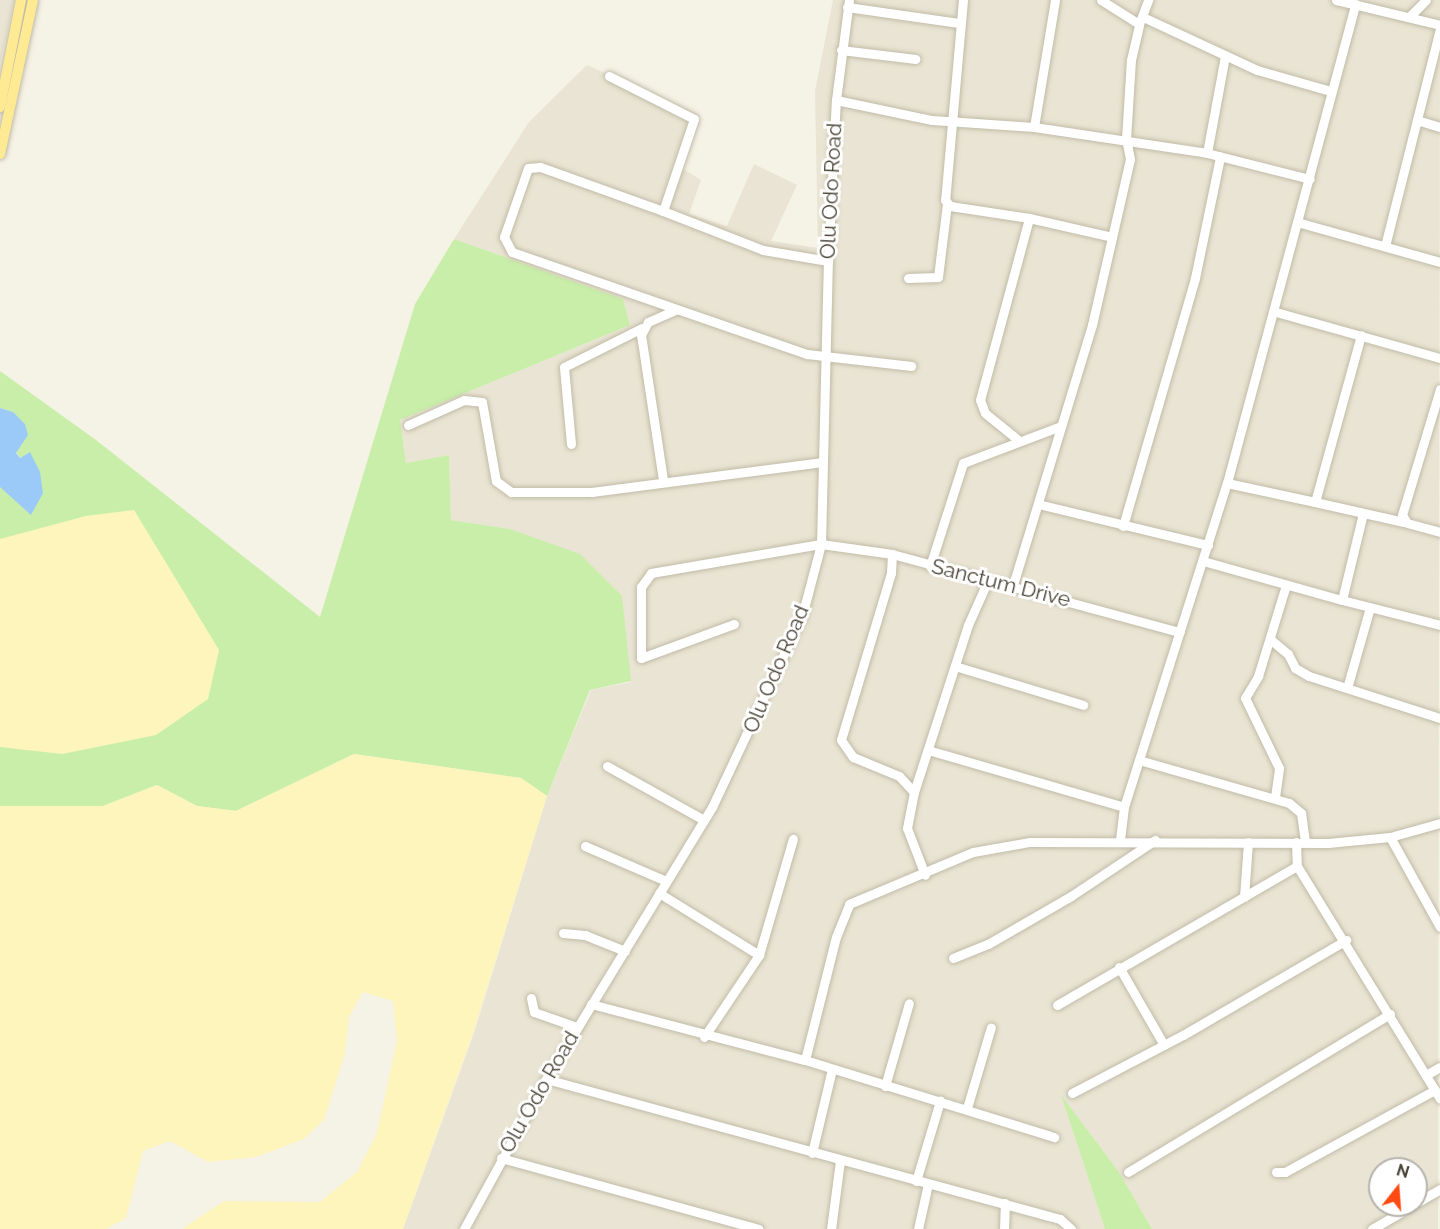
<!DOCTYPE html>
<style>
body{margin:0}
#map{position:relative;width:1440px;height:1229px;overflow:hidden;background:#f5f2e6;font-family:Raleway,sans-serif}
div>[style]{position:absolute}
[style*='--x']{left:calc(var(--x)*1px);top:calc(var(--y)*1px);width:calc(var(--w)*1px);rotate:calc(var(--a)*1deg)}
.residential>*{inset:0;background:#e9e4d3}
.green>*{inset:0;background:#c9eea9}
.sand>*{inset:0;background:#fef5bd}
.water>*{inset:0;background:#9bcaf9}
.roads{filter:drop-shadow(0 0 2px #c1bba7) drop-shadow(0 0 2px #c1bba7)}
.minor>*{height:9px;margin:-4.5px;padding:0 4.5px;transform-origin:4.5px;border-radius:4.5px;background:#fff}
.major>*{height:10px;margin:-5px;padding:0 5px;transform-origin:5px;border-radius:5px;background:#ffea94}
span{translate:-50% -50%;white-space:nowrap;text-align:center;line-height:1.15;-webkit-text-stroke:6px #fff;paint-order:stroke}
.street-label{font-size:21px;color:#484234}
.north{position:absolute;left:1368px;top:1157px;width:60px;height:60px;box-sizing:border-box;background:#fff;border:2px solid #b6b3ae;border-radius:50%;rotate:17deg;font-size:16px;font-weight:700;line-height:24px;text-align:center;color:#484234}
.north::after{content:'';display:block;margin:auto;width:21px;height:27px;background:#ff4a12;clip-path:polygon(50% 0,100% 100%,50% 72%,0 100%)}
</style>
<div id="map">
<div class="residential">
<div style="clip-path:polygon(0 0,14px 0,0 65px)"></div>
<div style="clip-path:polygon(evenodd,833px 0,1440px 0,1438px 1229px,1152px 1229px,1119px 1172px,1062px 1097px,1105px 1229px,403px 1229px,474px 1033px,547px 796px,591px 690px,631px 682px,510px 529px,451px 520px,449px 455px,406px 463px,400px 420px,630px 325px,623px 299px,454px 239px,529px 122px,587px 65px,699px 115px,680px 167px,701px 180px,689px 214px,727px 226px,754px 164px,797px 185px,771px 241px,818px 248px,815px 91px,833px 0,1380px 1169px,1416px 1169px,1416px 1205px,1380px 1205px,1380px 1169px)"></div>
</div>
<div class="green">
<div style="clip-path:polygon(454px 239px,623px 299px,630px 325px,400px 420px,406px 463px,449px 455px,451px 520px,510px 529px,580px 554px,622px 596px,631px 681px,590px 690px,547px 796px,521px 778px,354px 754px,236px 811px,197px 806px,157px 785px,103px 806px,0 806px,0 487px,30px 452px,20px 458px,16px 452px,13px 412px,0 408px,0 371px,96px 440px,320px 617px,415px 304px)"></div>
<div style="clip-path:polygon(1061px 1095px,1119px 1172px,1152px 1229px,1105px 1229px)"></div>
</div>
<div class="sand">
<div style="clip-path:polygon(134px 510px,219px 650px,208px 699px,156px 735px,62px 754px,0 747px,0 539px,86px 516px)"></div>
<div style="clip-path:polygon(354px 754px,521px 778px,547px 796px,473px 1033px,403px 1229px,182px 1229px,224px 1201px,320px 1202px,357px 1172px,377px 1133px,397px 1041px,393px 1001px,363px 992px,349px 1017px,345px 1053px,324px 1120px,304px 1139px,256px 1157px,208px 1162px,170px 1141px,143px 1151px,126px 1218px,106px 1229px,0 1229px,0 806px,103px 806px,157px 785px,197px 806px,236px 811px)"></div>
</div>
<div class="water">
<div style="clip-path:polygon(0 408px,13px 412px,25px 424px,28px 435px,16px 453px,20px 458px,30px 452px,40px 472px,43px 493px,31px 515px,0 487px)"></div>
</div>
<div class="roads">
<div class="minor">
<div style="--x:963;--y:0;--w:201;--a:95.1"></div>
<div style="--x:945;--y:200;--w:8;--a:50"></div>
<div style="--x:950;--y:206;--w:80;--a:8.6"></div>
<div style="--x:1101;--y:0;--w:45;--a:32.3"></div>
<div style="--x:1139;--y:24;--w:26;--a:-69"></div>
<div style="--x:1336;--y:0;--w:107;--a:13.5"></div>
<div style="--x:847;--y:7;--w:113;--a:8.1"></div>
<div style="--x:1411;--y:15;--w:21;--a:-45"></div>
<div style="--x:1143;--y:17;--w:126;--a:24.9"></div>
<div style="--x:1257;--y:70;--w:76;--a:16"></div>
<div style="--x:841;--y:50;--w:75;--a:6.9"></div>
<div style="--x:609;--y:76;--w:95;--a:26.8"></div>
<div style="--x:694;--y:119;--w:97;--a:108.6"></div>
<div style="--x:663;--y:211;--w:107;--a:21.3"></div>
<div style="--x:763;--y:250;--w:66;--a:9.6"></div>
<div style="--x:836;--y:100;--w:98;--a:11.8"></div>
<div style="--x:932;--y:120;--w:102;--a:3.9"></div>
<div style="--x:1034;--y:127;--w:129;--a:-80.6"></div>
<div style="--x:1417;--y:120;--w:24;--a:17"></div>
<div style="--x:1034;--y:127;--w:175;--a:8.5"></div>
<div style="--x:1207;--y:153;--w:106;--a:14.2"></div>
<div style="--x:1207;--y:153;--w:99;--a:-79.5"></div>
<div style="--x:663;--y:211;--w:131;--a:-160.3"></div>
<div style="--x:540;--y:167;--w:12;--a:175"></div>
<div style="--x:528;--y:168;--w:73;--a:109.2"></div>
<div style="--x:504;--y:237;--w:17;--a:62"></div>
<div style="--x:512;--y:252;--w:312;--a:19.1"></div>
<div style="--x:807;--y:354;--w:105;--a:6.6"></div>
<div style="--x:1297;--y:222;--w:148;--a:15.6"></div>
<div style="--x:1385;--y:246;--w:225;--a:-75.8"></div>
<div style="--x:908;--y:278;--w:30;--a:-2"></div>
<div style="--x:938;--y:277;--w:74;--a:-83"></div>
<div style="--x:1276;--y:312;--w:170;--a:15.7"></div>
<div style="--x:1440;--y:389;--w:132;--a:106.8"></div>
<div style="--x:1402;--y:515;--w:9;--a:58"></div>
<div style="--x:1407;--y:523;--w:34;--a:15"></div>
<div style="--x:408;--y:425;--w:61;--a:-24.1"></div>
<div style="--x:464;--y:400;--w:18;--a:6"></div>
<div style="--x:482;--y:402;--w:80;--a:80"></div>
<div style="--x:496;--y:481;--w:19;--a:36"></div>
<div style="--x:511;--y:492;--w:81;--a:0"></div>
<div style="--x:592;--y:492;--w:232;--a:-7.4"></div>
<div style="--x:1017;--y:439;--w:41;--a:-140.9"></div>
<div style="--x:985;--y:413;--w:14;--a:-111"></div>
<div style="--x:980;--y:400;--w:188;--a:-74.9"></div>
<div style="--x:1029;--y:218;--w:85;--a:12.9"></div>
<div style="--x:571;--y:444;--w:77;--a:-95.2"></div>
<div style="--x:564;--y:367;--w:87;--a:-26.6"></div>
<div style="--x:663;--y:480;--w:147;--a:-98.6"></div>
<div style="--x:641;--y:335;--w:15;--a:-62"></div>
<div style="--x:648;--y:322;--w:30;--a:-24"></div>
<div style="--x:1227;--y:483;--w:90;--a:12.2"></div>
<div style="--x:1315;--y:502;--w:173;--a:-74.6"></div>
<div style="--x:1315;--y:502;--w:91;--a:12.7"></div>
<div style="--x:1038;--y:504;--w:175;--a:13.6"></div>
<div style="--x:1123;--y:526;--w:258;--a:-73.8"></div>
<div style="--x:1195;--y:278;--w:124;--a:-78.3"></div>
<div style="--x:892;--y:554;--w:19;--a:93"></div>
<div style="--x:891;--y:573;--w:174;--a:106.7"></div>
<div style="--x:841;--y:740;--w:21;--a:55"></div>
<div style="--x:853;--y:757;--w:50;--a:22.4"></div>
<div style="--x:899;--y:776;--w:22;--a:47"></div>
<div style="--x:914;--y:792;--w:37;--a:101"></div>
<div style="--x:907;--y:828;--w:50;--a:69"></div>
<div style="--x:1203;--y:561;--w:144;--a:15.7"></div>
<div style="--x:1342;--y:600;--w:89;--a:-76.4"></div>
<div style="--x:930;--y:566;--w:108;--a:-72.2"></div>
<div style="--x:963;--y:463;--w:105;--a:-20.7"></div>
<div style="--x:1013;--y:585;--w:272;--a:-73.1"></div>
<div style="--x:1092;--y:325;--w:170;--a:-77.1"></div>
<div style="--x:1130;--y:159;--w:20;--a:-101"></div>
<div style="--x:1126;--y:139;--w:79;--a:-86.4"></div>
<div style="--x:1131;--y:60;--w:37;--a:-77"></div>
<div style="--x:1342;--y:600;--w:101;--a:14.3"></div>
<div style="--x:734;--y:624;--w:99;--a:159.9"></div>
<div style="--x:641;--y:658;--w:71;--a:-90"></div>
<div style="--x:641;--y:587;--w:17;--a:-54"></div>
<div style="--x:651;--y:573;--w:172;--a:-9.7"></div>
<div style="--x:821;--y:544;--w:72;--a:8"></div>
<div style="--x:892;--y:554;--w:298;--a:15.2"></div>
<div style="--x:1270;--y:639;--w:23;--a:40"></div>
<div style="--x:1288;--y:654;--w:16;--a:63"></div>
<div style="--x:1295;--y:668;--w:16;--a:30"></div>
<div style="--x:1309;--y:676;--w:138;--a:17.8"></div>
<div style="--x:955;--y:666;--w:134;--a:16.9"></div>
<div style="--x:1347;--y:688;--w:84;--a:-74.1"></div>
<div style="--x:928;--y:750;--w:204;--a:16.2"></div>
<div style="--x:1124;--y:807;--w:33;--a:97"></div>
<div style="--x:1139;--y:760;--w:156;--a:16"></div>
<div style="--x:1289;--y:803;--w:16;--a:40"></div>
<div style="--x:1301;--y:813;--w:29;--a:82"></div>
<div style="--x:607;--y:766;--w:111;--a:29.1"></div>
<div style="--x:914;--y:792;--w:176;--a:-72.1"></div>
<div style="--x:968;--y:625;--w:49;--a:-66"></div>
<div style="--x:1275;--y:797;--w:29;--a:-82"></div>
<div style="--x:1279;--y:768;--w:78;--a:-115.9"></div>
<div style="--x:1245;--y:698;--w:26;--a:-59"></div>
<div style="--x:1258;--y:676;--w:95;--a:-72.9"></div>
<div style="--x:1124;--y:807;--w:340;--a:-72.4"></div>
<div style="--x:1227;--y:483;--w:496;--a:-75"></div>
<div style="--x:1390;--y:837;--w:103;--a:60.9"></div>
<div style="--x:1296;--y:842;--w:24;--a:88"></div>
<div style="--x:1297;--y:866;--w:273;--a:58.4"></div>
<div style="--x:585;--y:846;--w:88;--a:23.4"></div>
<div style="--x:659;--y:893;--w:118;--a:31.8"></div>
<div style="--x:1244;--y:897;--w:55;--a:-85.8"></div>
<div style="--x:563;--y:933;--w:22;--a:5"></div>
<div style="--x:585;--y:935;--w:43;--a:21.8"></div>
<div style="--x:953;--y:958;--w:38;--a:-22"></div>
<div style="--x:988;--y:944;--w:96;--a:-30"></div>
<div style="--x:1071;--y:896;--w:101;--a:-33.7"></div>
<div style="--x:1119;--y:967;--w:90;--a:60"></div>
<div style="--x:531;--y:998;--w:14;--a:78"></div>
<div style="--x:534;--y:1012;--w:46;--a:19.2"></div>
<div style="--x:591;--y:1004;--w:221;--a:14.7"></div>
<div style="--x:805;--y:1060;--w:261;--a:17.2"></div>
<div style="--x:1057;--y:1005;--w:277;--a:-30.1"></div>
<div style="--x:704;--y:1037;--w:99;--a:-56.1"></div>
<div style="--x:759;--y:955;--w:121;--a:-73.7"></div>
<div style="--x:805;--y:1060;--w:127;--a:-75.9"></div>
<div style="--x:836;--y:937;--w:35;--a:-68"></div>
<div style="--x:849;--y:904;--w:134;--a:-22.8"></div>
<div style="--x:973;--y:852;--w:58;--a:-10"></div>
<div style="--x:1030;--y:842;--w:298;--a:0.2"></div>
<div style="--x:1328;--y:843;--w:62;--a:-5.5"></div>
<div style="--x:1390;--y:837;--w:52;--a:-15.6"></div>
<div style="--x:1426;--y:1075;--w:16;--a:-30"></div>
<div style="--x:546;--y:1079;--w:533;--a:15.24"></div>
<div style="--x:1060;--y:1219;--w:15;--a:42"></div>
<div style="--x:885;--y:1086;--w:86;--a:-73.9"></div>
<div style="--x:1072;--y:1093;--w:125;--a:-27.6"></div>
<div style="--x:1183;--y:1035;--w:189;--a:-30.2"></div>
<div style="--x:967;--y:1108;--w:84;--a:-73.5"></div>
<div style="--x:812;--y:1153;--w:86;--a:-76.6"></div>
<div style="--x:501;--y:1158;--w:267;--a:15.4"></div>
<div style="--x:1128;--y:1172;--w:306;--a:-31.1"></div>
<div style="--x:1276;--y:1172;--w:9;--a:0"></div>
<div style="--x:1285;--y:1172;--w:171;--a:-28.7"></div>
<div style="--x:916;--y:1181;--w:84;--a:-73.3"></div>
<div style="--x:1416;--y:1203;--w:28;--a:-30"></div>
<div style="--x:464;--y:1229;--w:171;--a:-61.3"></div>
<div style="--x:546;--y:1079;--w:319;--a:-58.6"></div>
<div style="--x:712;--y:807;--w:211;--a:-64.8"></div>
<div style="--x:802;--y:616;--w:74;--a:-75.2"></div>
<div style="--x:821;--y:544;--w:283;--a:-88.6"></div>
<div style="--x:828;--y:261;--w:161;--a:-87.2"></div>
<div style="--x:836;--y:100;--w:101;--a:-82.6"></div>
<div style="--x:831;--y:1229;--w:69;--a:-82.5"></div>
<div style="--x:918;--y:1229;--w:46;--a:-77.5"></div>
<div style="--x:1004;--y:1229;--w:26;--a:-88"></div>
<div style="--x:1372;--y:1229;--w:48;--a:-30.3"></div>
</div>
<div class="major">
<div style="--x:0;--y:107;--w:109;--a:-78.9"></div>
<div style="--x:0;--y:154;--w:157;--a:-77.9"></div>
</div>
</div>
<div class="street-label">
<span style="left:831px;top:191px;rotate:-87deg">Olu Odo Road</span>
<span style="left:1001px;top:583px;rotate:14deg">Sanctum Drive</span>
<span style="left:776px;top:669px;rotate:-67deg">Olu Odo Road</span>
<span style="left:539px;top:1092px;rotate:-60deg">Olu Odo Road</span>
</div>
<div class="north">N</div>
</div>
